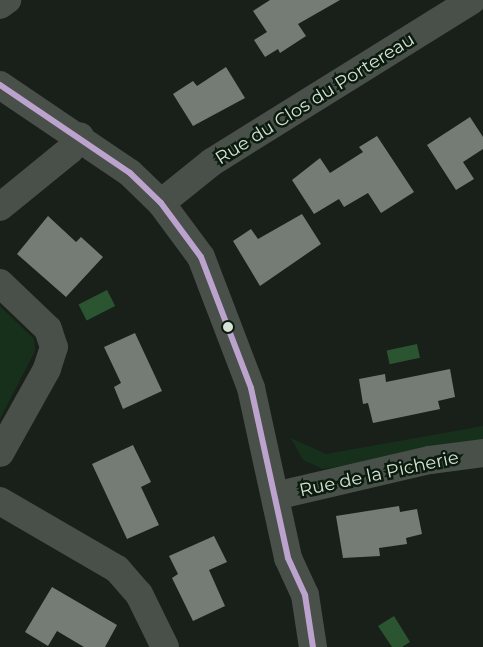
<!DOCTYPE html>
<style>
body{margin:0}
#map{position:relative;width:483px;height:647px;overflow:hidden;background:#182019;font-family:Montserrat,sans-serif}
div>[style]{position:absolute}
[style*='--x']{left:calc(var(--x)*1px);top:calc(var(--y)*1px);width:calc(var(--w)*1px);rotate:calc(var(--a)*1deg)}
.green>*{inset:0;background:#17301b}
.water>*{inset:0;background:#2b5531;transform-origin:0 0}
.building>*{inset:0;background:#747c75}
.minor>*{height:28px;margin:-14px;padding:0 14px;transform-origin:14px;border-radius:14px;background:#485049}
.bus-1>*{height:6px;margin:-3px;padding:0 3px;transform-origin:3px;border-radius:3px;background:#bca3ce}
.dots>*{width:14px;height:14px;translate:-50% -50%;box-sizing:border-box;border:2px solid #0b1b0d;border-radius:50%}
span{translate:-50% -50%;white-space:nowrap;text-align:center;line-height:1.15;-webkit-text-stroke:5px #0b1b0d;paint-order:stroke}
.street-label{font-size:18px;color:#d6e1d7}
</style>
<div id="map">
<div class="green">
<div style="clip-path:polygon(0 306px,34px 339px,35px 351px,0 419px)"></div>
<div style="clip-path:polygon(483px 426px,483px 443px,323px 469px,303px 460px,291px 438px,326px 454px)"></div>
</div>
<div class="water">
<div style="left:107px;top:290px;width:18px;height:32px;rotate:63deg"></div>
<div style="left:417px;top:344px;width:14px;height:31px;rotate:78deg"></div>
<div style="clip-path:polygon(394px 616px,410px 642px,402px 647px,392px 647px,378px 626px)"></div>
</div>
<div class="building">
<div style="clip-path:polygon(270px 0,340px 0,298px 24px,306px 36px,280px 53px,278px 49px,265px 57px,254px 40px,267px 32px,253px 11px)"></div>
<div style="clip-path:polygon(226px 67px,245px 98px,193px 126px,173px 94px,193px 81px,197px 86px)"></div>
<div style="clip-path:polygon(470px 117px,483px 137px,483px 149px,463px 162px,474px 179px,456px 190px,427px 145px)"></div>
<div style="clip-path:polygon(377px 136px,414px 192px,381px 213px,368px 193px,344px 207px,339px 199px,314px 214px,292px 180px,320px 158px,330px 173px,363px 152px,359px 147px)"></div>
<div style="clip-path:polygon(302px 214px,321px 244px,260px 286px,233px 241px,251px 229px,258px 239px)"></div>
<div style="clip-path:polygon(48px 216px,76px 242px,81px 237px,103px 257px,66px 297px,17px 254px)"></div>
<div style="clip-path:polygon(135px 333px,162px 391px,123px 409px,114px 387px,121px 383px,104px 347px)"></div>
<div style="clip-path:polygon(450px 369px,455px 397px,438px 401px,440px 409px,373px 423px,368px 403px,363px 404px,359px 379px,385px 374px,386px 382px)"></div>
<div style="clip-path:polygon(133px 445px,151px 482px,141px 487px,159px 525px,127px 539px,92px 464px)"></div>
<div style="clip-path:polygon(399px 506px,400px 512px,417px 509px,422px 534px,406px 538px,407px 544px,379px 548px,380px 556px,343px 558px,336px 516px)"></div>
<div style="clip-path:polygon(214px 536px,227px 562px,209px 570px,225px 606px,193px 621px,172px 578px,178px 574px,169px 556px)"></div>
<div style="clip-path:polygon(52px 587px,117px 625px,105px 647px,84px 647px,57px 631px,48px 646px,25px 632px)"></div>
</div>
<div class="minor">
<div style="--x:0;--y:5;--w:9;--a:-36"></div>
<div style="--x:0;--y:85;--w:157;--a:34.1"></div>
<div style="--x:130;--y:173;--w:43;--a:44.1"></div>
<div style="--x:161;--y:203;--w:67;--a:53.5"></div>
<div style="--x:201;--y:257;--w:140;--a:69.1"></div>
<div style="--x:251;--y:388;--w:174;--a:77.7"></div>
<div style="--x:288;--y:558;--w:41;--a:65.3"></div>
<div style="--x:305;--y:595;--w:53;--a:81.3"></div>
<div style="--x:161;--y:203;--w:65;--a:-38.8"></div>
<div style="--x:212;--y:162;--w:306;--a:-31.9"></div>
<div style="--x:0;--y:207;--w:90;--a:-39.2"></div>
<div style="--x:70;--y:150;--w:17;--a:-54"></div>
<div style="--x:0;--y:283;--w:66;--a:43.8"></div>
<div style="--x:48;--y:329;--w:19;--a:72"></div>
<div style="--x:54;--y:347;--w:23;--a:108"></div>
<div style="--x:47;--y:369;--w:96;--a:119.2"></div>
<div style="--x:275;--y:496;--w:159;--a:-13.1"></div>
<div style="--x:430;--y:460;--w:53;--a:-7.5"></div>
<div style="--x:0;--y:501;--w:135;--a:30.2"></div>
<div style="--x:117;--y:569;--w:33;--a:49"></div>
<div style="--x:139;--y:594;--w:59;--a:63.9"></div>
</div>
<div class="bus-1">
<div style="--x:0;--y:85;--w:157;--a:34.1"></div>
<div style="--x:130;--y:173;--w:43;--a:44.1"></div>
<div style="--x:161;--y:203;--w:67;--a:53.5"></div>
<div style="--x:201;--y:257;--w:140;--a:69.1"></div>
<div style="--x:251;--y:388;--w:174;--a:77.7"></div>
<div style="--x:288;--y:558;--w:41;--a:65.3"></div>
<div style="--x:305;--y:595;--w:53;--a:81.3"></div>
</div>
<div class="dots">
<div style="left:228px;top:327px;background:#d6e1d7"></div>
</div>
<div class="street-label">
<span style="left:315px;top:99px;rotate:-32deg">Rue du Clos du Portereau</span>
<span style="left:379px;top:474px;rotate:-12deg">Rue de la Picherie</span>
</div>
</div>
